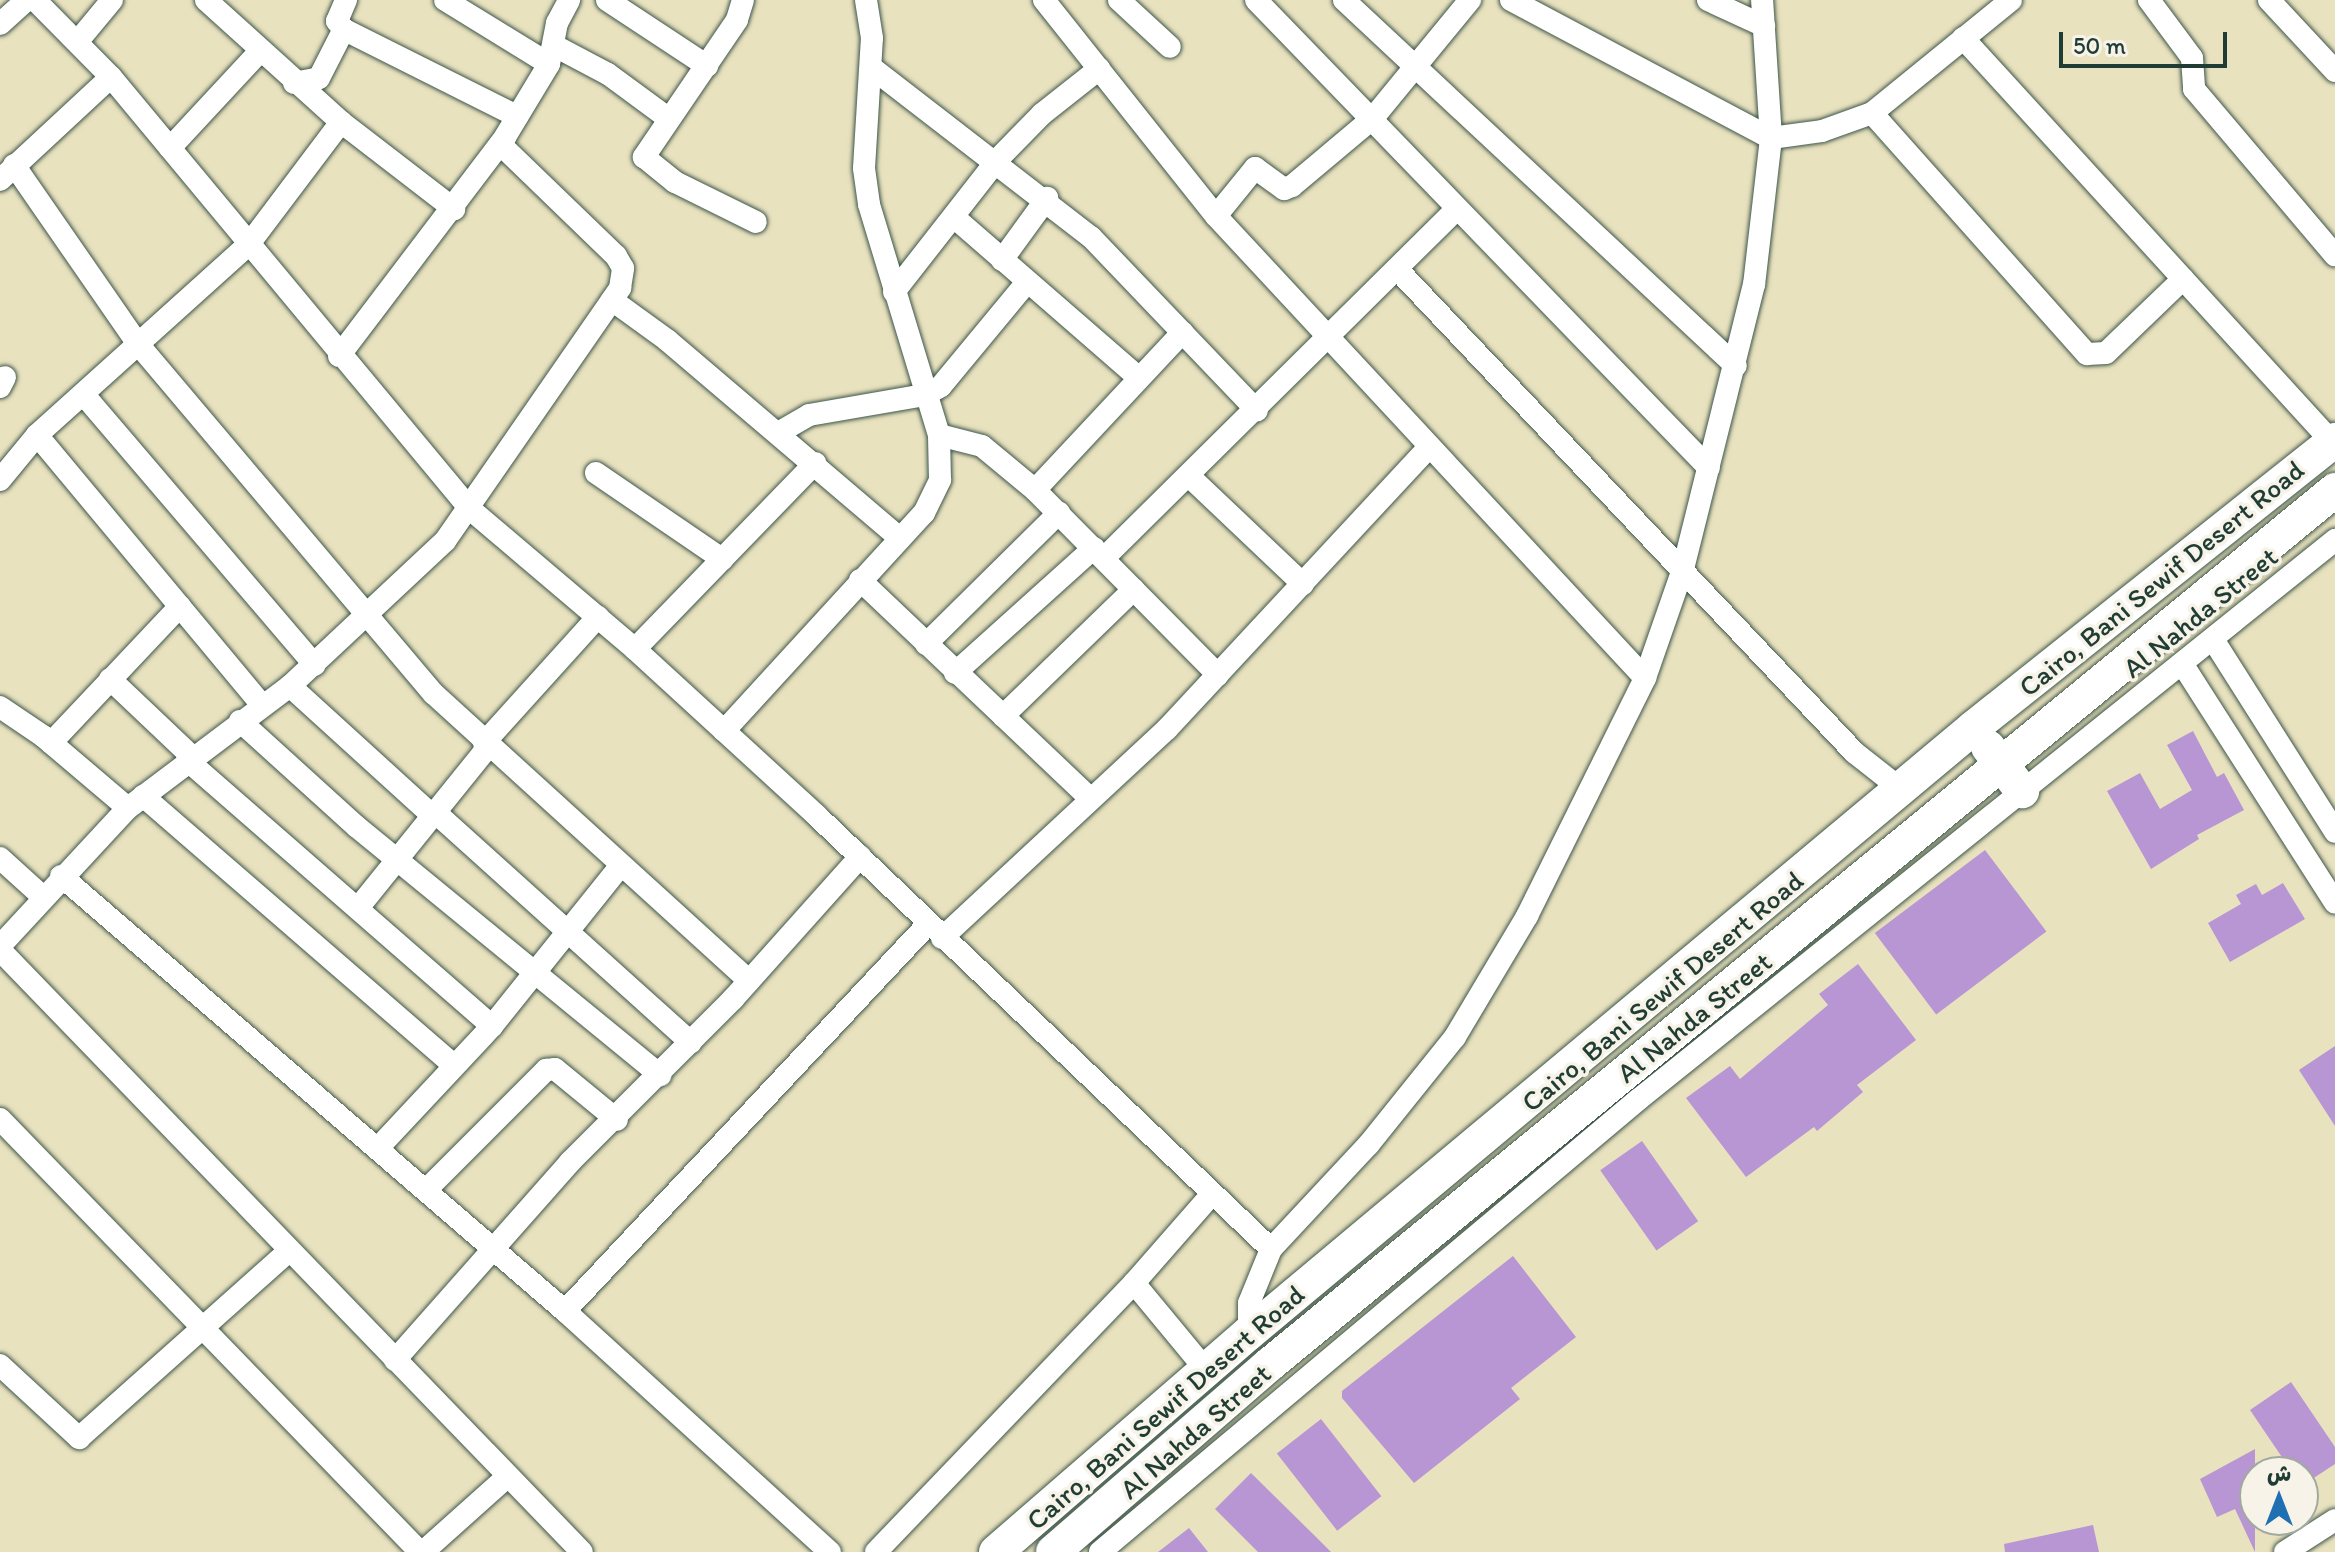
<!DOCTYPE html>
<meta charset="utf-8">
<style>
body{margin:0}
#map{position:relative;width:2335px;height:1552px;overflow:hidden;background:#e9e2bf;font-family:Itim,"Playpen Sans Arabic",sans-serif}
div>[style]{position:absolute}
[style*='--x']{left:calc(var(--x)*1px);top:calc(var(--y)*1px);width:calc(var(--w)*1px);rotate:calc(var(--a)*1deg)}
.building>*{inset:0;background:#b796d3;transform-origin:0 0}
.roads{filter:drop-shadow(0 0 2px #3d5649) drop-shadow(0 0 2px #3d5649)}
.street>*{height:22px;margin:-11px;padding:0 11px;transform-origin:11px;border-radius:11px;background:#fff}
.primary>*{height:34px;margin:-17px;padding:0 17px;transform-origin:17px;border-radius:17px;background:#fff}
span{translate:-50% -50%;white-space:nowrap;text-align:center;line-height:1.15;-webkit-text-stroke:7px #f7f3e8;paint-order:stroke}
.street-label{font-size:28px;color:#1f3d34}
.north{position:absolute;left:2239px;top:1456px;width:80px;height:80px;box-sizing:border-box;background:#f7f3e8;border:2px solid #a1aaa0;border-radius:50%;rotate:0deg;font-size:22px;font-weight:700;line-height:32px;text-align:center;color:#1f3d34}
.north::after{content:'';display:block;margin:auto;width:28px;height:36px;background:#1f6fb2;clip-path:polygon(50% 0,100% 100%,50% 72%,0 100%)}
.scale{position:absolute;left:2059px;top:32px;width:168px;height:36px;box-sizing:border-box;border:4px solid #1f3d34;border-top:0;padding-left:10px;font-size:24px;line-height:28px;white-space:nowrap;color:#1f3d34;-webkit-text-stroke:6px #f7f3e8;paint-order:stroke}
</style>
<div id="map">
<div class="building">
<div style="clip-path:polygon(2193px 731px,2217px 777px,2224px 773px,2244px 810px,2197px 835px,2199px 839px,2151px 869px,2107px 791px,2140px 773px,2160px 809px,2192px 790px,2167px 745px)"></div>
<div style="left:1985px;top:850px;width:102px;height:138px;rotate:53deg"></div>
<div style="clip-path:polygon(2283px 883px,2305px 919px,2230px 962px,2208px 923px,2241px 904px,2236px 895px,2256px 884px,2262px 895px)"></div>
<div style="clip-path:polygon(1858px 964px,1916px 1040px,1857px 1085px,1863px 1092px,1817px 1131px,1814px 1127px,1746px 1177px,1686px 1098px,1730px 1066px,1740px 1079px,1828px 1005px,1819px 994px)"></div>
<div style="clip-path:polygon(2335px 1046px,2335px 1126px,2299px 1070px)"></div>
<div style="left:1642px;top:1141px;width:98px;height:51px;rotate:55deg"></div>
<div style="clip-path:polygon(1513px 1256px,1576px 1337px,1511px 1388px,1520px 1399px,1414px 1483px,1342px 1398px,1342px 1391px)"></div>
<div style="clip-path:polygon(2291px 1382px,2335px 1447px,2335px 1464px,2303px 1485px,2303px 1472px,2292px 1472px,2250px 1410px)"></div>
<div style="left:1321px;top:1419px;width:98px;height:56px;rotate:52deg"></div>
<div style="clip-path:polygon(2255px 1449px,2255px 1552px,2235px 1509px,2217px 1517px,2200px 1479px)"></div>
<div style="clip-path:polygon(1251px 1473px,1315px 1536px,1331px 1552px,1258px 1552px,1215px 1509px)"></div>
<div style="clip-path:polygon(2093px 1525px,2099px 1552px,2005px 1552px,2004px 1544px)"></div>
<div style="clip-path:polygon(1189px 1528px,1208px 1552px,1158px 1552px)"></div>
</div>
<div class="roads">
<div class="street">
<div style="--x:35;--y:0;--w:108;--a:45.4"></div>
<div style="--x:111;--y:77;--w:562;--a:50.27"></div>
<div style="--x:470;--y:509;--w:216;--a:40.3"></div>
<div style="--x:635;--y:649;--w:246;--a:42.5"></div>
<div style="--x:816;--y:815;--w:629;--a:43.65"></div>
<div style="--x:206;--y:0;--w:182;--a:42.1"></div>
<div style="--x:341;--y:122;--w:143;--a:37.6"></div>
<div style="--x:346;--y:0;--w:23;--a:113"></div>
<div style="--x:337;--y:21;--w:10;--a:53"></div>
<div style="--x:343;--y:29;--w:195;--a:26.6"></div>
<div style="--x:445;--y:0;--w:122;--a:31.6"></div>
<div style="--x:607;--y:0;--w:120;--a:33.4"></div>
<div style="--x:743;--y:0;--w:21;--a:107"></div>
<div style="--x:737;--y:20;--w:166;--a:124.2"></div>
<div style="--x:644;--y:157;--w:40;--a:39"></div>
<div style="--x:675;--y:182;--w:90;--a:26.3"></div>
<div style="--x:1044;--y:0;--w:276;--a:51.5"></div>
<div style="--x:1216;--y:216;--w:630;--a:47.12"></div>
<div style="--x:1119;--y:0;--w:69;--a:42.7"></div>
<div style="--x:1256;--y:0;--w:651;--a:45.93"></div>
<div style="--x:1344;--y:0;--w:536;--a:43.04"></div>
<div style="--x:1511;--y:0;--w:294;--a:28"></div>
<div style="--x:1771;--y:138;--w:51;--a:-7.8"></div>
<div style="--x:1822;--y:131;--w:53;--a:-19.8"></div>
<div style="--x:1872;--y:113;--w:179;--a:-39.1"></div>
<div style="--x:1708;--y:0;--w:62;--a:24.9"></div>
<div style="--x:2149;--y:0;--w:72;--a:53.4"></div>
<div style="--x:2192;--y:58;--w:31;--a:86"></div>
<div style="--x:2194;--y:89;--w:218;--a:49.7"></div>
<div style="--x:2269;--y:0;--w:97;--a:47.1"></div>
<div style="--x:0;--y:24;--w:36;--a:-42"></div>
<div style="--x:1963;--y:38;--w:547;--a:47.59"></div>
<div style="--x:78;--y:41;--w:53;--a:-50.3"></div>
<div style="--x:553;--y:45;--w:62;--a:27.8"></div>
<div style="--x:608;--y:74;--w:74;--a:36.3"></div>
<div style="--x:872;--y:68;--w:277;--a:37.7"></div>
<div style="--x:1091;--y:237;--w:240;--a:46.3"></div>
<div style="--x:294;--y:83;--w:25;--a:-11"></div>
<div style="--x:319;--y:78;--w:55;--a:-63"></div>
<div style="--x:1872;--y:113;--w:323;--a:48.3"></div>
<div style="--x:2087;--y:354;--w:19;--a:-3"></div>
<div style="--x:2106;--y:353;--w:107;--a:-43.9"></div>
<div style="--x:170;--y:148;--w:132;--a:-47.1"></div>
<div style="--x:14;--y:165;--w:218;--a:55.3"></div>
<div style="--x:138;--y:344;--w:458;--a:49.8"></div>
<div style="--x:434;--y:694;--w:426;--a:42.3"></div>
<div style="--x:0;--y:180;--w:151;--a:-42.9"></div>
<div style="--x:1216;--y:216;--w:62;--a:-50.9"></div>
<div style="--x:1255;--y:168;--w:36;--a:36"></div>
<div style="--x:1284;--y:189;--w:9;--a:-21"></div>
<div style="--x:1292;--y:186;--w:106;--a:-40"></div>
<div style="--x:1373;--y:118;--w:153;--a:-50.6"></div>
<div style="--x:955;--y:218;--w:241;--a:41"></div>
<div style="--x:1002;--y:260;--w:77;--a:-54"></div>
<div style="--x:1397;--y:269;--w:666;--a:46.58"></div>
<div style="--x:1855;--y:753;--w:60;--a:38.2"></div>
<div style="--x:894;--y:292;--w:167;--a:-52"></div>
<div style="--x:997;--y:160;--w:64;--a:-45.6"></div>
<div style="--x:1042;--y:114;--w:73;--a:-38.3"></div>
<div style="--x:612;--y:300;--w:68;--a:36"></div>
<div style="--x:667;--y:340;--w:306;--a:40.4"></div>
<div style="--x:339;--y:356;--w:275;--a:-52.8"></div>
<div style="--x:505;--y:137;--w:85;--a:-58.9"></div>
<div style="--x:549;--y:64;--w:42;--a:-79"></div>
<div style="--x:557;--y:23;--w:26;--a:-62"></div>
<div style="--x:0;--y:387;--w:11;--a:-63"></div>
<div style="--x:84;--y:395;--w:355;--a:49.5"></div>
<div style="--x:778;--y:433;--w:36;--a:-30"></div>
<div style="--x:809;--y:415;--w:118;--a:-9.8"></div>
<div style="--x:925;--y:395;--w:18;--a:-29"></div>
<div style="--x:941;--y:386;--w:135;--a:-50.4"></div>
<div style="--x:37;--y:435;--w:351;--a:50.2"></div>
<div style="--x:939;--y:435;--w:44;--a:14.3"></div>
<div style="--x:982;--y:446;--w:69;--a:39.7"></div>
<div style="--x:1035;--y:490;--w:260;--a:45.3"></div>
<div style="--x:596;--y:473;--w:153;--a:34.3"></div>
<div style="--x:1189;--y:476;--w:157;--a:43.5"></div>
<div style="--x:0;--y:480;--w:58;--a:-50.6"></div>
<div style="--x:37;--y:435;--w:285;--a:-42"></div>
<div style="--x:249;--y:244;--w:153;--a:-53"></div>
<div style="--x:1035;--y:490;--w:216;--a:-46.9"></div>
<div style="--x:1104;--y:558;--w:496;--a:-44.7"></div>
<div style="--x:860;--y:580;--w:317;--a:43.5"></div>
<div style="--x:2214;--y:641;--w:226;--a:57.6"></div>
<div style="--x:926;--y:644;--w:187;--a:-44.6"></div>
<div style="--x:635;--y:649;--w:259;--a:-45.9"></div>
<div style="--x:2183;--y:665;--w:282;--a:57.4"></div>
<div style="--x:955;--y:673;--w:187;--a:-42"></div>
<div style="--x:110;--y:679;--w:112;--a:43.5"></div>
<div style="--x:290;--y:686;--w:193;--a:42.3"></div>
<div style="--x:0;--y:707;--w:52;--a:34"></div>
<div style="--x:43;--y:736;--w:111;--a:40.3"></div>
<div style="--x:1003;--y:716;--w:182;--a:-44.1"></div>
<div style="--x:240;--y:721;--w:158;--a:42.2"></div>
<div style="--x:357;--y:827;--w:392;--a:39.3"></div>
<div style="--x:724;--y:731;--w:296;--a:-47.5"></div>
<div style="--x:924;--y:513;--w:37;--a:-64"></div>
<div style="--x:940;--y:480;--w:45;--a:-91.3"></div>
<div style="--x:939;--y:435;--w:241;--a:-106.9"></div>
<div style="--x:869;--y:204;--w:36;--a:-98"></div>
<div style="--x:864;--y:168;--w:130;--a:-86.5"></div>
<div style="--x:872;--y:38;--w:38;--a:-99"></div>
<div style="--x:51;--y:743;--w:188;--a:-46.7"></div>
<div style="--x:484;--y:743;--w:170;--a:-47.9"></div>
<div style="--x:187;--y:760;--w:405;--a:41.1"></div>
<div style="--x:143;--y:796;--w:411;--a:40.9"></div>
<div style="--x:436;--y:813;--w:343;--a:42"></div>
<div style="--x:0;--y:858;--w:58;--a:42.2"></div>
<div style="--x:61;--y:876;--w:666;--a:40.8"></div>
<div style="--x:565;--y:1311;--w:358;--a:42.3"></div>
<div style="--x:358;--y:908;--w:207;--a:-51.1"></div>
<div style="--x:942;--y:938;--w:307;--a:-42.9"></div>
<div style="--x:1167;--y:729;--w:385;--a:-47.1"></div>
<div style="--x:0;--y:946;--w:188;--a:-47.2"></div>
<div style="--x:128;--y:808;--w:203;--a:-37"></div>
<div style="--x:290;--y:686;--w:212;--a:-43.1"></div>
<div style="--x:445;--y:541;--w:308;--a:-55.3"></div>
<div style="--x:620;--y:288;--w:20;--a:-81"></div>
<div style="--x:623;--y:268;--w:14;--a:-120"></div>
<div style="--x:616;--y:256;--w:161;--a:-136"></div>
<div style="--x:0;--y:950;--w:837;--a:45.97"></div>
<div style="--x:0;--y:1119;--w:603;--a:45.87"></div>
<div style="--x:378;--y:1148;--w:167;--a:-46.9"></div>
<div style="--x:492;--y:1026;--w:205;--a:-51.3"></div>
<div style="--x:426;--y:1190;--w:170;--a:-45"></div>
<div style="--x:546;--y:1070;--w:9;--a:-6"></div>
<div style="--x:555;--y:1069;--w:80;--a:39.4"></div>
<div style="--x:565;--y:1311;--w:531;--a:-46.83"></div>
<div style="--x:1249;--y:1333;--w:30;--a:-90"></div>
<div style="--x:1249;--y:1303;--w:58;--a:-67.8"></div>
<div style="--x:1271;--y:1249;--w:144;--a:-47"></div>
<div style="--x:1369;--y:1144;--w:137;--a:-51.2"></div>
<div style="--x:1455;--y:1037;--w:141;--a:-59.2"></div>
<div style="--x:1527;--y:916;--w:266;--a:-63.6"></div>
<div style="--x:1645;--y:678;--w:115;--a:-70.8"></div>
<div style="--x:1683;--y:569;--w:293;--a:-76"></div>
<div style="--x:1754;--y:285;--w:148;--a:-83.4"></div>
<div style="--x:1771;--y:138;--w:138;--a:-93.7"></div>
<div style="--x:395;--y:1360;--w:264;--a:-48.5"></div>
<div style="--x:570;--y:1162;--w:231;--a:-45"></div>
<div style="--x:733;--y:999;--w:191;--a:-48.2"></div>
<div style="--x:0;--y:1365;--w:108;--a:42.7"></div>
<div style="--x:79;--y:1438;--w:281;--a:-41.7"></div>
<div style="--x:1206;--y:1370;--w:113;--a:-129.6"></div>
<div style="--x:1134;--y:1283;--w:118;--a:-48.8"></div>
<div style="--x:423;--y:1552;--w:114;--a:-41.8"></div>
<div style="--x:876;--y:1552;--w:373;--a:-46.2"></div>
<div style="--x:1100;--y:1552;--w:704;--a:-40.05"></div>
<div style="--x:1639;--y:1099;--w:893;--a:-38.77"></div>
<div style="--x:2285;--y:1552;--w:59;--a:-32.6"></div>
</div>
<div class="primary">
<div style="--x:1988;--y:747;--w:56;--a:52.3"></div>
<div style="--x:996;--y:1552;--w:335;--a:-40.9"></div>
<div style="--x:1249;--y:1333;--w:944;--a:-39.88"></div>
<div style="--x:1973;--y:728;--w:463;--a:-38.5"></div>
<div style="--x:1053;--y:1552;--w:287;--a:-40.9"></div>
<div style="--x:1270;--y:1364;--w:1378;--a:-39.37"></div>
</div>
</div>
<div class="street-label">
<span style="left:2161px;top:578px;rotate:-39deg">Cairo, Bani Sewif Desert Road</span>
<span style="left:2200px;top:612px;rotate:-39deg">Al Nahda Street</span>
<span style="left:1662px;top:991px;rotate:-40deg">Cairo, Bani Sewif Desert Road</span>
<span style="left:1694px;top:1017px;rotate:-39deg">Al Nahda Street</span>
<span style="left:1165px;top:1407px;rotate:-41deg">Cairo, Bani Sewif Desert Road</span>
<span style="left:1195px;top:1431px;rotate:-41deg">Al Nahda Street</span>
</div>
<div class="north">ش</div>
<div class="scale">50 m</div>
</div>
